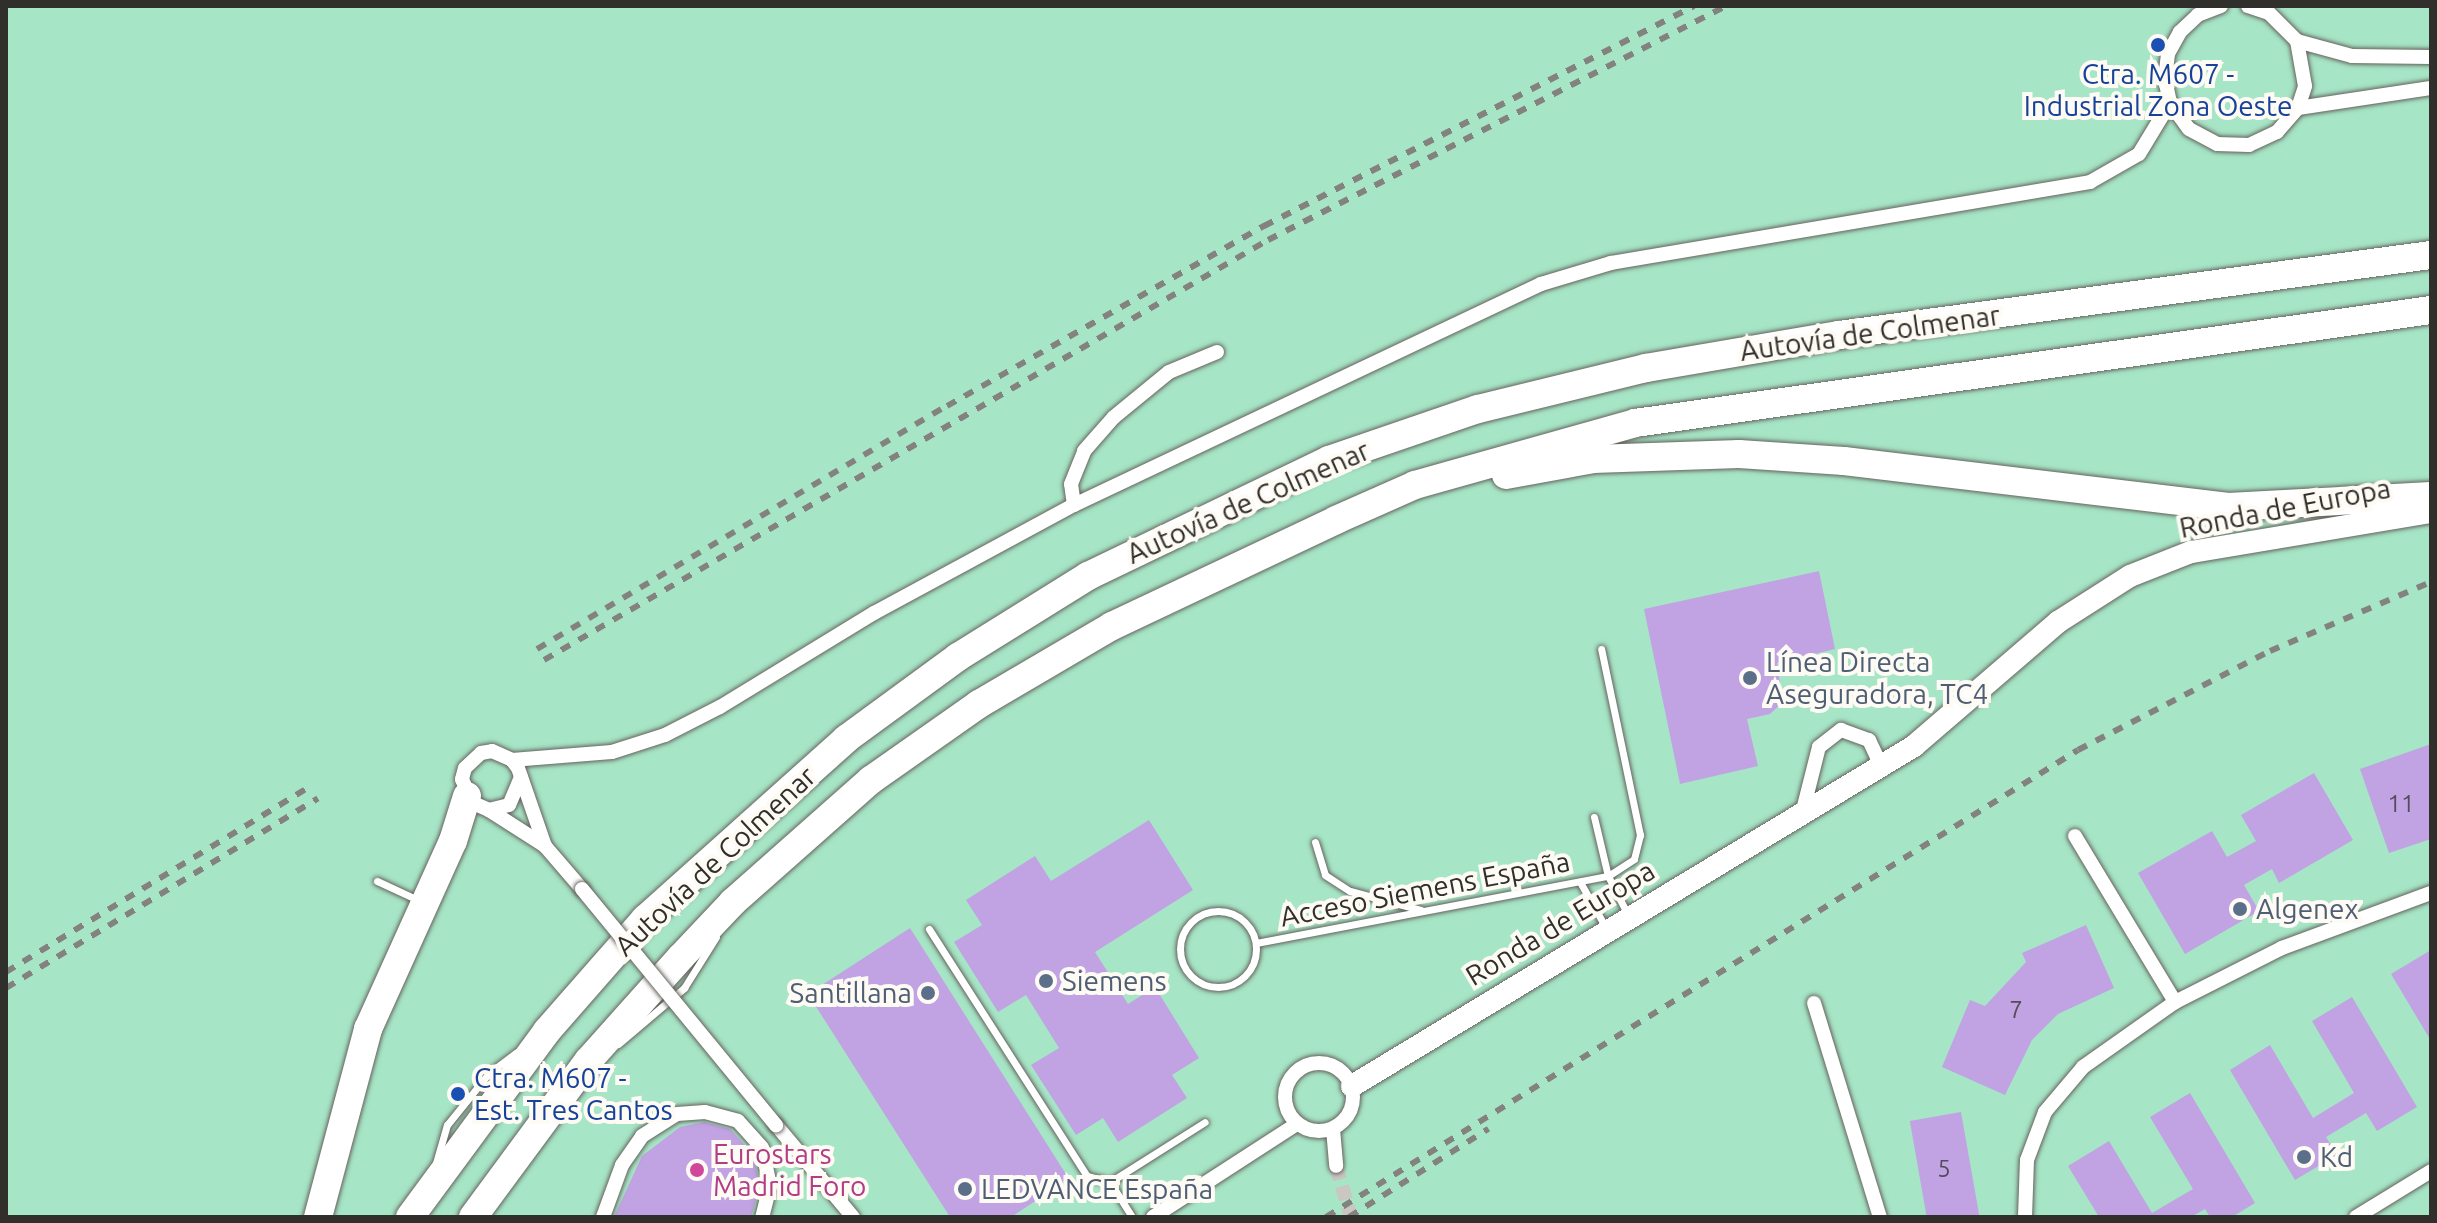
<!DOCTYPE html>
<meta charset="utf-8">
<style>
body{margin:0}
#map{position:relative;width:2437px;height:1223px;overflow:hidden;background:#f1ece7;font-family:Ubuntu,sans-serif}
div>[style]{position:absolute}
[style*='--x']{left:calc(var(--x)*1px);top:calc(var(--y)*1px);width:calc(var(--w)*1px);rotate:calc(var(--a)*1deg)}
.green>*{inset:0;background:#a6e5c6;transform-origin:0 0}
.building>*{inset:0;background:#c1a3e3;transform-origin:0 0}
.street-tunnel>*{height:14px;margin-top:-7px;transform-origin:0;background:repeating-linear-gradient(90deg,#cac6c2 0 14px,transparent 0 21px)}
.roads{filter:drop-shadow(0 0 2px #67635e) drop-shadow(0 0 2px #67635e)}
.lane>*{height:7px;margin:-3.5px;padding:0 3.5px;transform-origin:3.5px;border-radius:3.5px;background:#fff}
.lane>.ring{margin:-3.5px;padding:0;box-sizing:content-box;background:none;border:7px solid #fff;border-radius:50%}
.street>*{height:14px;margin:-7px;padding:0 7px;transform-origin:7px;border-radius:7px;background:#fff}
.street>.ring{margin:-7px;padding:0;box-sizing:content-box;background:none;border:14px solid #fff;border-radius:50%}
.secondary>*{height:22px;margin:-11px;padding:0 11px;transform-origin:11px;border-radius:11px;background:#fff}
.highway>*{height:28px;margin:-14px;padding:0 14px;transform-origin:14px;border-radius:14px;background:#fff}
.rail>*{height:6px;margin-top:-3px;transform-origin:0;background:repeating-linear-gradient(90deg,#84827e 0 10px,transparent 0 20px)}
.bridges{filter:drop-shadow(0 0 2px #67635e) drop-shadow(0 0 2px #67635e)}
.street-bridge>*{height:14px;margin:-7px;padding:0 7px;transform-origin:7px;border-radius:7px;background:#fff}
.dots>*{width:22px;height:22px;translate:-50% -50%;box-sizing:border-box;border:4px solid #fefaf4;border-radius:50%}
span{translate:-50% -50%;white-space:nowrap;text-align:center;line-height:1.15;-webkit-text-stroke:8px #fefaf4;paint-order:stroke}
.number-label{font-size:24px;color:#544c5a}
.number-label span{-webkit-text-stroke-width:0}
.transit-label{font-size:28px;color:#164399}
.left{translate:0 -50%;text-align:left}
.street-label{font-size:28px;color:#302f2c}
.service-label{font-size:28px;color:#4e5e75}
.right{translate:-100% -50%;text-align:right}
.hotel-label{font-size:28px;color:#b23c85}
.frame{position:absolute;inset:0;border:8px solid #302f2c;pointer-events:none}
</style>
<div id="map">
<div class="green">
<div style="left:6px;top:6px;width:2425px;height:1211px"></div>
</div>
<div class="building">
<div style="clip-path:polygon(1819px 571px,1835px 649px,1777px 663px,1783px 702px,1770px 714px,1747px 719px,1758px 766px,1680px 784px,1644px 609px)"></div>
<div style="clip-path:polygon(2431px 744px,2431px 839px,2389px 853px,2360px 769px)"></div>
<div style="clip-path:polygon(2314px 773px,2353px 840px,2279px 883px,2272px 869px,2244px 885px,2259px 911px,2185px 954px,2138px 873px,2212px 831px,2227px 857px,2256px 841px,2241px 815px)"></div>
<div style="clip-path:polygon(1149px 820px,1193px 890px,1095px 952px,1128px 1004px,1155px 987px,1199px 1058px,1172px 1075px,1187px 1098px,1118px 1142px,1103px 1118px,1076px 1135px,1031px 1065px,1059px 1048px,1026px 995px,998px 1012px,954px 942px,982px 925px,966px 900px,1035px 856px,1051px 881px)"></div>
<div style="clip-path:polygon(2086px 925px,2114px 988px,2058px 1014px,2032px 1040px,2005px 1095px,1942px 1067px,1970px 1000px,1985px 1006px,2026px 962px,2022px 953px)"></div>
<div style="clip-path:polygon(910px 928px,1069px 1179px,1011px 1217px,950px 1217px,808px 994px)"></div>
<div style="clip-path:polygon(2431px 950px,2431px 1041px,2391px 974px)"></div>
<div style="clip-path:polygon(2352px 997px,2417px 1107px,2377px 1131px,2366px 1113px,2326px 1137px,2337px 1155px,2295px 1180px,2230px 1070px,2270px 1045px,2313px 1118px,2354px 1093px,2312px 1021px)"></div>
<div style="clip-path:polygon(2190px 1093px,2255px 1203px,2232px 1217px,2210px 1217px,2205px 1209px,2191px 1217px,2099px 1217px,2068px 1166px,2109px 1141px,2152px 1213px,2193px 1189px,2150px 1117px)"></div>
<div style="left:1961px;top:1112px;width:107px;height:52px;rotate:80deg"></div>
<div style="clip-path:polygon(704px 1122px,730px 1129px,753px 1154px,760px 1186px,751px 1217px,614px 1217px,642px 1156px,680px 1127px)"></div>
</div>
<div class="street-tunnel">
<div style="--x:1336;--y:1166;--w:53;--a:73.6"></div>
</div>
<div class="roads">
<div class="lane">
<div style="--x:1594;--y:817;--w:61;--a:76.7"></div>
<div style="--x:1608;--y:876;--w:44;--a:62.9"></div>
<div style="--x:1315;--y:842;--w:34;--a:73"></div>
<div style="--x:1325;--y:875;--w:30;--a:33"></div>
<div style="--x:1350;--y:891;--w:73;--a:15"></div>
<div style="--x:377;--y:881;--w:45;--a:24.9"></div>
<div style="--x:1580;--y:882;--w:53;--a:60.5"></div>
<div class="ring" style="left:1180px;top:911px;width:69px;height:69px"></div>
<div style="--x:929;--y:929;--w:293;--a:57.4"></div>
<div style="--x:1087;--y:1176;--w:24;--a:15"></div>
<div style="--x:1110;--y:1182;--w:41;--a:57.8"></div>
<div style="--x:1256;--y:943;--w:358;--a:-10.8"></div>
<div style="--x:1608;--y:876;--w:31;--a:-33"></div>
<div style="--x:1634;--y:859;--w:25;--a:-76"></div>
<div style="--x:1640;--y:835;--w:190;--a:-101.8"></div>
<div style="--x:618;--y:1044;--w:87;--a:-40.3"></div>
<div style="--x:684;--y:988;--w:60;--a:-57.9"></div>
<div style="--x:436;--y:1163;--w:40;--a:-74"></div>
<div style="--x:447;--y:1125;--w:67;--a:-51.1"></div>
<div style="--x:489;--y:1073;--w:34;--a:-37"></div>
<div style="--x:1110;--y:1182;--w:112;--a:-32.3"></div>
</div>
<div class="street">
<div style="--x:2221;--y:6;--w:25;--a:159"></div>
<div style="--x:2198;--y:15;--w:25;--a:137"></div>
<div style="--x:2180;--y:32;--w:25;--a:119"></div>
<div style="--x:2168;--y:54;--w:25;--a:97"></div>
<div style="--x:2165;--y:79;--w:25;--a:78"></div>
<div style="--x:2170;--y:103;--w:32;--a:54"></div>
<div style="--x:2189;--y:129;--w:32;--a:28"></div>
<div style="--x:2217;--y:144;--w:32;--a:2"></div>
<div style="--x:2249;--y:145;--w:31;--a:-25"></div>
<div style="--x:2277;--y:132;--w:32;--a:-49"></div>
<div style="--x:2298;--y:108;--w:23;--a:-72"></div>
<div style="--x:2305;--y:86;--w:46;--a:-100.1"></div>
<div style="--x:2297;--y:41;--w:40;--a:-135"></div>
<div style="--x:2269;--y:13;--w:22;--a:-162"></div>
<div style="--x:2297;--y:41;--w:57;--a:15.3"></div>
<div style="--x:2352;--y:56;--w:79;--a:0.7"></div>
<div style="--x:2298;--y:108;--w:134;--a:-8.6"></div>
<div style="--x:1074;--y:505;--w:21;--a:-98"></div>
<div style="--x:1071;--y:484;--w:35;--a:-68"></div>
<div style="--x:1084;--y:451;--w:45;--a:-48.6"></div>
<div style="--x:1114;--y:417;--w:71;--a:-39.3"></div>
<div style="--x:1169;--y:372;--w:52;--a:-22.6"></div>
<div style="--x:512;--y:760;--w:100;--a:-4.6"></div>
<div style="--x:612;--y:752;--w:56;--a:-17.8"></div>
<div style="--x:665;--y:735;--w:62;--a:-27"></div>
<div style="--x:720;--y:707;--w:180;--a:-31.4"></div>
<div style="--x:874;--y:613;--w:227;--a:-28.4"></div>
<div style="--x:1074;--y:505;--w:517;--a:-25.33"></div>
<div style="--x:1541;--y:284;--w:73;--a:-16.7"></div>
<div style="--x:1611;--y:263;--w:486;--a:-9.6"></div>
<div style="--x:2090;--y:182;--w:56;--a:-29.7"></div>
<div style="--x:2139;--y:154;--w:60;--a:-58.7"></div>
<div style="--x:521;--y:777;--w:30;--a:113"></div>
<div style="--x:509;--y:805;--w:21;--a:166"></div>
<div style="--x:489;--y:810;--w:17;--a:-156"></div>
<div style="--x:473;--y:803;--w:26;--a:-115"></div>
<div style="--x:462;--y:779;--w:11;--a:-75"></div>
<div style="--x:465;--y:768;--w:22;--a:-43"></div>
<div style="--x:481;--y:753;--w:11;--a:-10"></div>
<div style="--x:492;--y:751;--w:22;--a:24"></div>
<div style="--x:512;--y:760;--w:10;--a:53"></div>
<div style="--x:518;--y:768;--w:83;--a:70.9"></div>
<div style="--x:489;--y:810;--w:67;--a:32.7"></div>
<div style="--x:545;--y:846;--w:57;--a:49.3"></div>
<div style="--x:1802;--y:814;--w:69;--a:-75.8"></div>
<div style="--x:1819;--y:747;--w:28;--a:-38"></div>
<div style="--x:1841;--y:730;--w:30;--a:20"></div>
<div style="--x:1869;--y:740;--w:29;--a:65"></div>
<div style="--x:2075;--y:836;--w:194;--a:58.9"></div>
<div style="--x:1814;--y:1003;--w:224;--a:72.9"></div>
<div class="ring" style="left:1285px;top:1063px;width:54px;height:54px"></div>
<div style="--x:776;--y:1125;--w:120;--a:50.1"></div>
<div style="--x:1333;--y:1129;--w:37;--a:85"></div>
<div style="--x:603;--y:1217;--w:55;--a:-69.9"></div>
<div style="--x:622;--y:1165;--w:35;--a:-55"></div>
<div style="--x:642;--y:1136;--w:41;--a:-32.2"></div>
<div style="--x:677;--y:1114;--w:28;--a:-4"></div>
<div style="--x:705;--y:1112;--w:34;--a:15"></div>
<div style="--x:738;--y:1121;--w:36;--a:48"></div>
<div style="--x:762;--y:1148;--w:39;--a:78"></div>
<div style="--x:770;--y:1186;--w:32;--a:104"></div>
<div style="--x:1153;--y:1217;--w:171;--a:-32.9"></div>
<div style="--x:2025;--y:1217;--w:57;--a:-88"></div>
<div style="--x:2027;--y:1160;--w:51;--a:-69.4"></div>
<div style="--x:2045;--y:1112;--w:59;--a:-49.8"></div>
<div style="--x:2083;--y:1067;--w:113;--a:-35.2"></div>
<div style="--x:2175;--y:1002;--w:120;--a:-26.8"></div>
<div style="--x:2282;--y:948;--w:159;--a:-20.3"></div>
<div style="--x:2356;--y:1217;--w:88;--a:-31.5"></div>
</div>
<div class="secondary">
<div style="--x:1352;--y:1086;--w:657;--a:-31.17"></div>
<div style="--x:1914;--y:746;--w:190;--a:-40.7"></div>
<div style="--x:2058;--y:622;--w:85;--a:-32.6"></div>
<div style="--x:2130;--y:576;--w:66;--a:-21.5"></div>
<div style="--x:2191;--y:552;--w:243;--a:-9.5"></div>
</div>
<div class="highway">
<div style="--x:1506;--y:475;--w:88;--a:-10.4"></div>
<div style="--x:1593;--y:459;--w:146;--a:-2"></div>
<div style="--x:1739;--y:454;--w:105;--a:3.8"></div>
<div style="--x:1844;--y:461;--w:387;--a:6.8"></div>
<div style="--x:2228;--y:507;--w:203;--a:-3.1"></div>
<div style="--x:318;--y:1217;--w:195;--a:-75.1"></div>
<div style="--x:368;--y:1029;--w:206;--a:-65.7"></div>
<div style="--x:453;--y:841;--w:47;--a:-72.7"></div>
<div style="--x:410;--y:1217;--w:231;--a:-53.6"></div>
<div style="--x:547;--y:1031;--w:149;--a:-48.8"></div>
<div style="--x:645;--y:919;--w:270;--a:-41.8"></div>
<div style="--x:846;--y:739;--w:139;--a:-36.2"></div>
<div style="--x:958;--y:657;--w:153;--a:-31.9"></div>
<div style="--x:1088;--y:576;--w:267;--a:-25.7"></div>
<div style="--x:1329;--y:460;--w:157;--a:-18.9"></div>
<div style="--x:1478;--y:409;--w:173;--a:-13.7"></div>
<div style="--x:1646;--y:368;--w:196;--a:-9.7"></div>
<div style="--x:1839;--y:335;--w:597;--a:-7.7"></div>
<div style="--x:473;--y:1217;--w:194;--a:-53.6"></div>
<div style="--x:588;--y:1061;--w:140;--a:-48.2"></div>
<div style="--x:681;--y:957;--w:76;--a:-46.6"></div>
<div style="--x:733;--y:902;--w:184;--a:-41.5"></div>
<div style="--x:871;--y:780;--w:132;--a:-35.1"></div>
<div style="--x:979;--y:704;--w:154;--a:-30.4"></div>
<div style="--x:1112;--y:626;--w:248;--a:-25.3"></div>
<div style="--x:1336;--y:520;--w:86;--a:-23.9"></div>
<div style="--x:1415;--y:485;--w:229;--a:-15.7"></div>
<div style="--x:1635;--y:423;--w:804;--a:-8.08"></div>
</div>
</div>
<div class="rail">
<div style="--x:537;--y:649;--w:477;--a:-30.7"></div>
<div style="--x:947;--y:406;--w:365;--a:-29.6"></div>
<div style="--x:1264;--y:226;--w:483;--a:-27.1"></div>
<div style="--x:544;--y:660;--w:837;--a:-30.12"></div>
<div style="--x:1268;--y:240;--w:514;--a:-27.06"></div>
<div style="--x:6;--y:972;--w:357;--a:-31.4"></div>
<div style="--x:6;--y:988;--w:365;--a:-31.3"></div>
<div style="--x:1326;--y:1217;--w:885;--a:-31.84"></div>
<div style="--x:2078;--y:750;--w:216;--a:-27.3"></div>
<div style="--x:2270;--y:651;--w:175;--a:-23.2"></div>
<div style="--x:1349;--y:1217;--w:165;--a:-32.3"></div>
</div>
<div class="bridges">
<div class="street-bridge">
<div style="--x:582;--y:889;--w:306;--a:50.6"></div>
</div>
</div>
<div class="dots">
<div style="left:2158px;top:45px;background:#1a4fb4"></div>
<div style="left:1750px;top:678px;background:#5c6f8a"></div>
<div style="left:2240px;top:909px;background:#5c6f8a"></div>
<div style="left:1046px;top:981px;background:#5c6f8a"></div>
<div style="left:928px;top:993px;background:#5c6f8a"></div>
<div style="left:458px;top:1094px;background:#1a4fb4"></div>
<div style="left:2304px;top:1157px;background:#5c6f8a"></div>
<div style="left:697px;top:1170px;background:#d1479c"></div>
<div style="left:965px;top:1189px;background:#5c6f8a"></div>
</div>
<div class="number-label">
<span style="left:2401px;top:804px">11</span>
<span style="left:2016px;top:1010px">7</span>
<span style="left:1944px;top:1169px">5</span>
</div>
<div class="transit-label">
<span style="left:2158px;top:90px">Ctra. M607 -<br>Industrial Zona Oeste</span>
<span class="left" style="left:474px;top:1094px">Ctra. M607 -<br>Est. Tres Cantos</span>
</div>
<div class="street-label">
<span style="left:1870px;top:333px;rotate:-8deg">Autovía de Colmenar</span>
<span style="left:1248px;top:502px;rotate:-24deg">Autovía de Colmenar</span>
<span style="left:2285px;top:508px;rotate:-11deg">Ronda de Europa</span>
<span style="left:715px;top:861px;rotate:-43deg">Autovía de Colmenar</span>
<span style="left:1425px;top:889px;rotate:-11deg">Acceso Siemens España</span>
<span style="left:1560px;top:923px;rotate:-31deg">Ronda de Europa</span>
</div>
<div class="service-label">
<span class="left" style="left:1766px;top:678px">Línea Directa<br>Aseguradora, TC4</span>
<span class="left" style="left:2256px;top:909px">Algenex</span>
<span class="left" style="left:1062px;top:981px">Siemens</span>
<span class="right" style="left:912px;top:993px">Santillana</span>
<span class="left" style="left:2320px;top:1157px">Kd</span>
<span class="left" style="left:981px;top:1189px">LEDVANCE España</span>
</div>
<div class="hotel-label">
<span class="left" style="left:713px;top:1170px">Eurostars<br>Madrid Foro</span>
</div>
<div class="frame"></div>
</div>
